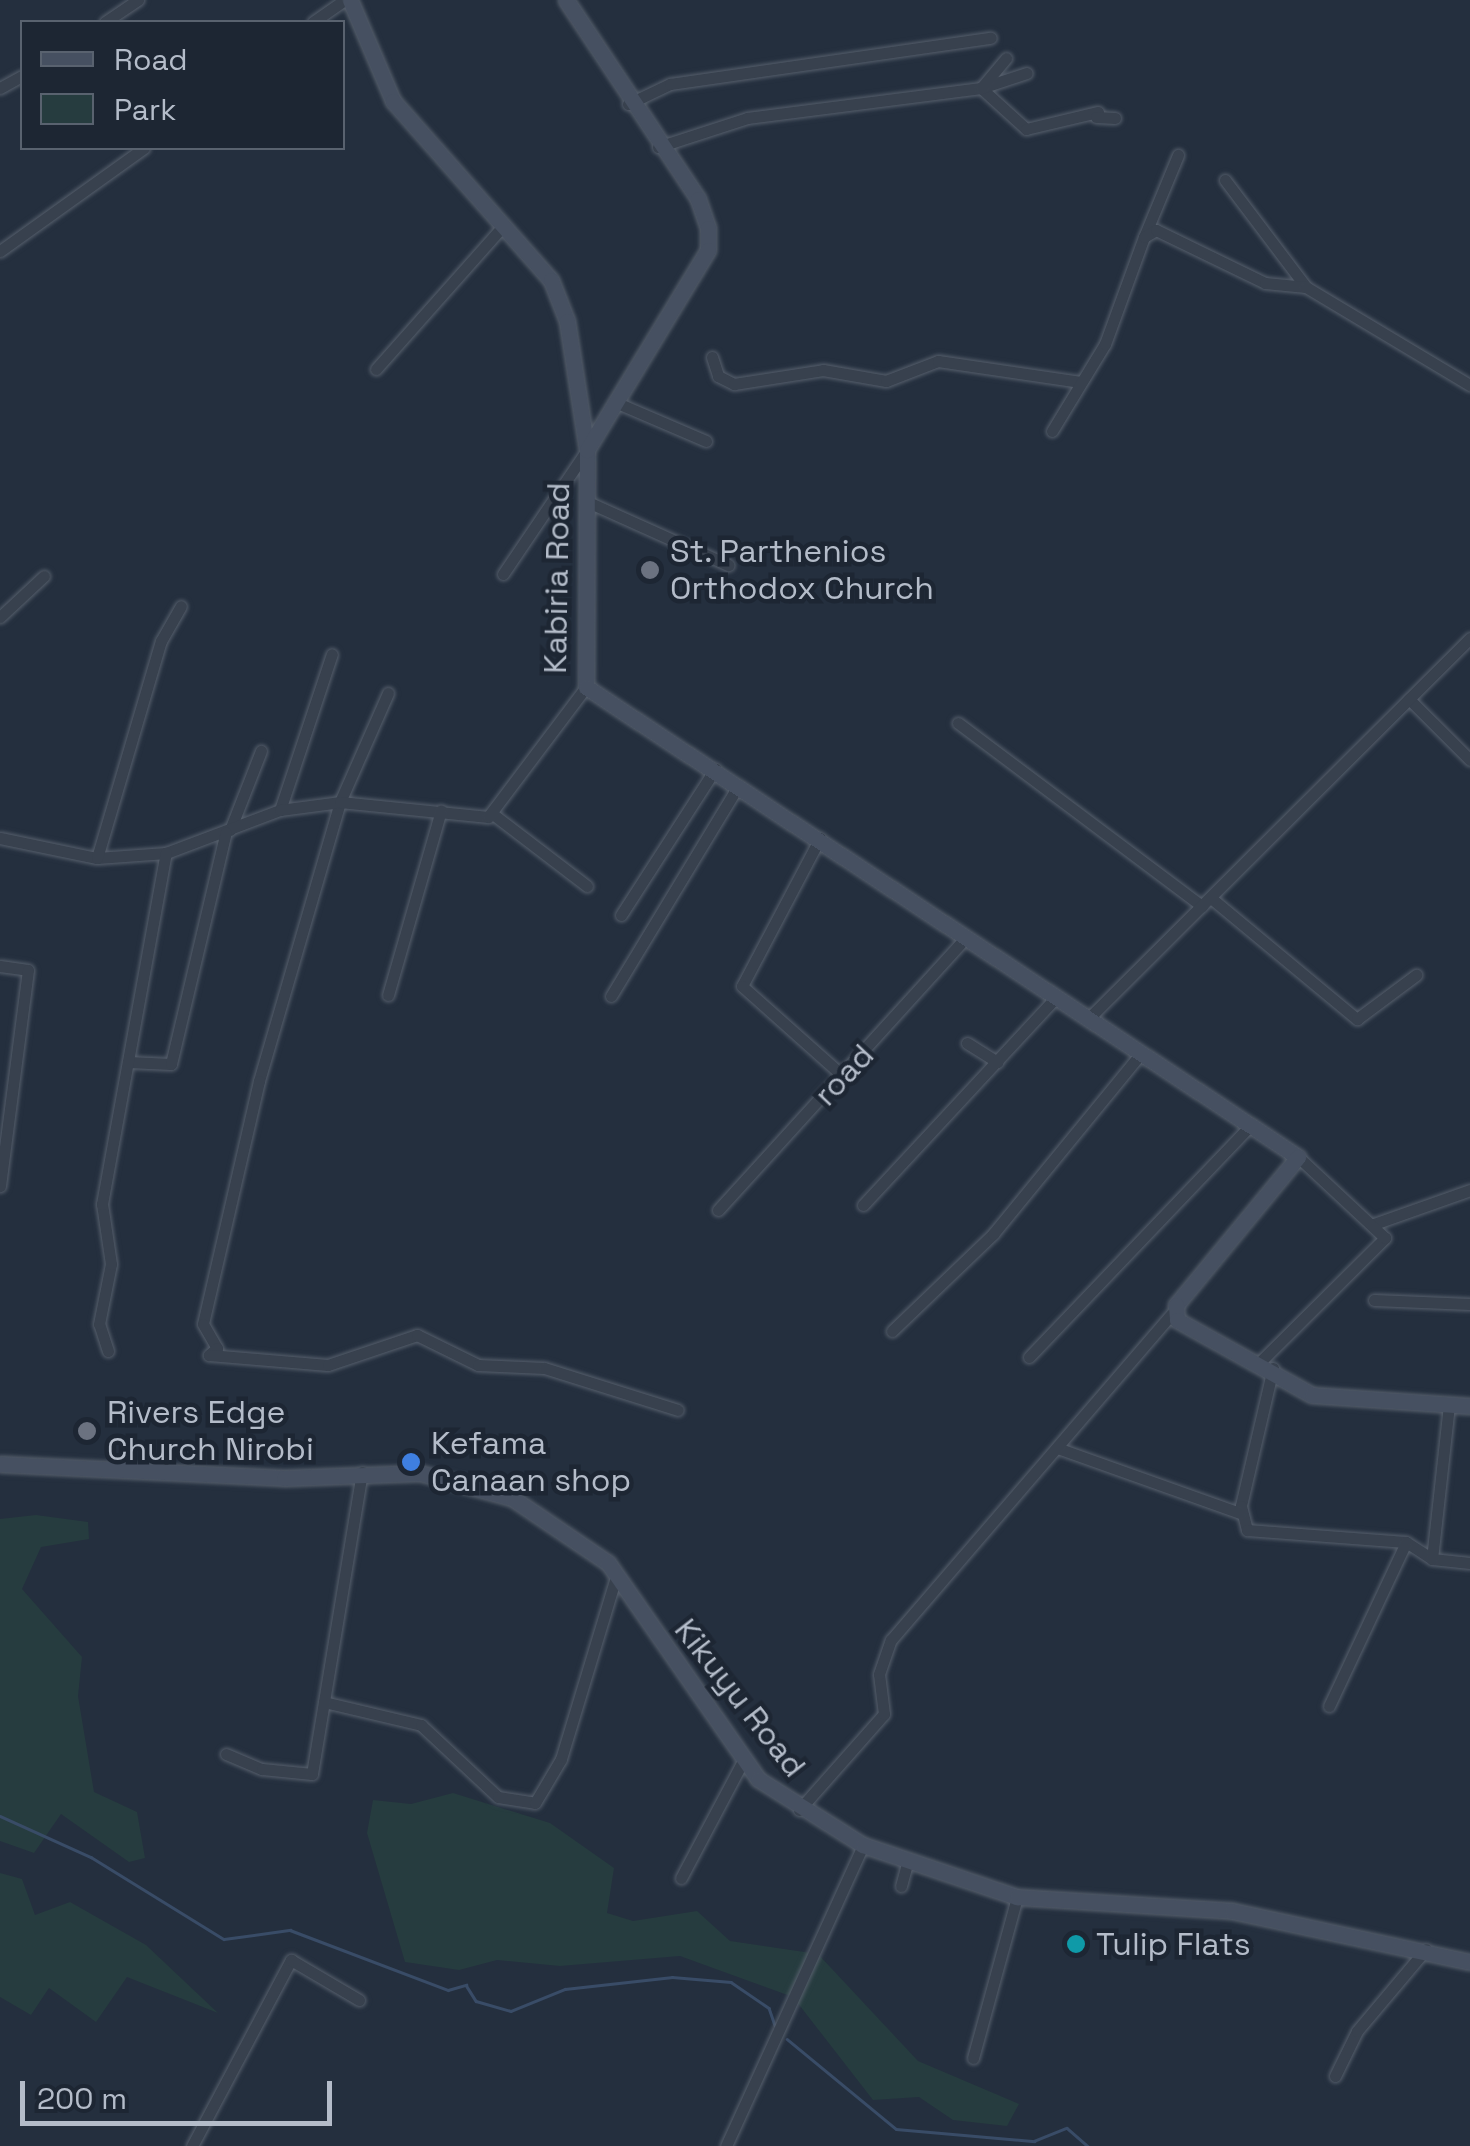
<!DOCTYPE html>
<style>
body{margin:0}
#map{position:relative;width:1470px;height:2146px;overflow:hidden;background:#242f3e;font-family:"Space Grotesk",sans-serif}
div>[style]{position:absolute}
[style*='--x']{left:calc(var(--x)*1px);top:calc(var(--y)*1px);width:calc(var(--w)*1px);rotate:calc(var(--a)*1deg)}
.green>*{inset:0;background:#263c3f}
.stream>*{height:2.5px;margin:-1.25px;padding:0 1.25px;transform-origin:1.25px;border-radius:1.25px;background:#394c67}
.roads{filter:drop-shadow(0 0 2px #565f6c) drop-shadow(0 0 2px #565f6c)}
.minor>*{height:11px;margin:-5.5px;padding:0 5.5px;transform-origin:5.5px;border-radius:5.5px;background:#38414e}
.secondary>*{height:15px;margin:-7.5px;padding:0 7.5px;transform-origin:7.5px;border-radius:7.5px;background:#465061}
.dots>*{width:28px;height:28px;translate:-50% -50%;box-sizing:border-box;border:5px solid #1d2633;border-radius:50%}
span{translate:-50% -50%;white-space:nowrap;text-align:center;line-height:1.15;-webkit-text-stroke:9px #1d2633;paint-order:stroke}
.poi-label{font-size:32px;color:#b4bcc9}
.left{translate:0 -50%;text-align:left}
.street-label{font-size:32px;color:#b4bcc9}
.legend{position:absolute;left:20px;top:20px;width:325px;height:130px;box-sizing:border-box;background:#1d2633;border:2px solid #59626f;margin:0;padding:12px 18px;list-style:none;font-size:30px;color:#b4bcc9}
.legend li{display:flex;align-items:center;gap:20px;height:50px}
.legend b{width:50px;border:2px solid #59626f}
.scale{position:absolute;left:20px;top:2081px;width:312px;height:45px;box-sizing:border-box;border:5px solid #b4bcc9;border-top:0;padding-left:12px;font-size:30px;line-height:35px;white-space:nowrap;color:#b4bcc9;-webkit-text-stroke:8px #1d2633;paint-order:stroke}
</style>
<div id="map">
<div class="green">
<div style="clip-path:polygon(36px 1515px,88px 1522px,89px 1539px,41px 1547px,22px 1589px,82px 1657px,78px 1696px,94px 1792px,137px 1812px,145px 1858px,129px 1862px,61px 1814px,34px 1853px,0 1841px,0 1519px)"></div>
<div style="clip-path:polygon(453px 1793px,550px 1823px,614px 1868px,607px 1913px,633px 1921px,697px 1911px,730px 1941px,818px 1954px,918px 2061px,1019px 2104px,1007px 2126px,953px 2120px,919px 2097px,873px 2100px,793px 1997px,680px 1956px,560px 1966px,497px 1960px,459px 1970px,405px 1962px,367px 1833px,373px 1800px,411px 1804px)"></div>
<div style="clip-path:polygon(0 1873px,22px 1879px,35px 1915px,70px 1902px,146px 1945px,218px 2013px,127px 1977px,96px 2022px,49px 1988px,31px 2015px,0 1997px)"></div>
</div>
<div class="stream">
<div style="--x:0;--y:1816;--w:100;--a:24.3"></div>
<div style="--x:91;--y:1857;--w:156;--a:31.7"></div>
<div style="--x:224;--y:1939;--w:67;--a:-7.8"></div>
<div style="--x:290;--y:1930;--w:169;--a:20.8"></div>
<div style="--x:448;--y:1990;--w:19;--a:-16"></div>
<div style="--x:466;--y:1985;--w:19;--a:58"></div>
<div style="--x:476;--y:2001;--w:36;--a:16"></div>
<div style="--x:511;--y:2011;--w:58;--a:-22.2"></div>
<div style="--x:565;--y:1989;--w:108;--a:-6.4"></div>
<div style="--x:672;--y:1977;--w:59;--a:4.8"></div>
<div style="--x:731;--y:1982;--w:46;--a:34.4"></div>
<div style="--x:769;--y:2008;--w:18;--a:71"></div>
<div style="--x:787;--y:2039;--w:141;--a:39.5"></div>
<div style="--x:896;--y:2129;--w:139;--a:5"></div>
<div style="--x:1034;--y:2141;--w:35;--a:-22"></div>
<div style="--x:1067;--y:2128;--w:28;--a:41"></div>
</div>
<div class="roads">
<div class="minor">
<div style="--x:105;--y:22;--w:40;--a:-34"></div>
<div style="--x:313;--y:22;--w:38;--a:-35"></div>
<div style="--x:0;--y:88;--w:25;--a:-29"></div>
<div style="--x:981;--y:88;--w:61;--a:42.3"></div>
<div style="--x:1026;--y:129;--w:74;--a:-13.3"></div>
<div style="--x:981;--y:88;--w:48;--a:-18.1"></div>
<div style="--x:628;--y:104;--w:47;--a:-25.5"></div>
<div style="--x:670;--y:84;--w:324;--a:-8.2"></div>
<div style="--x:1096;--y:117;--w:19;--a:3"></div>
<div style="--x:658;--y:147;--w:94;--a:-18"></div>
<div style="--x:747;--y:118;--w:236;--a:-7.3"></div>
<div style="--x:981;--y:88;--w:39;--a:-50"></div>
<div style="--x:1225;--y:180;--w:134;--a:52.9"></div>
<div style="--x:1144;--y:237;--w:89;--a:-67.5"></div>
<div style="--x:0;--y:251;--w:177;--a:-35.6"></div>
<div style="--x:712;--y:357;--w:20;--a:72"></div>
<div style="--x:718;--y:376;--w:18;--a:27"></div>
<div style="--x:734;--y:384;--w:90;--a:-8.9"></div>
<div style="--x:823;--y:370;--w:64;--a:9.9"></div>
<div style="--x:886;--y:381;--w:56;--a:-21"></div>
<div style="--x:938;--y:361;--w:144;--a:8.4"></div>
<div style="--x:376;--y:369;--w:191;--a:-48.4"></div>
<div style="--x:615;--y:402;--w:99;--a:23.2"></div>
<div style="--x:1052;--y:431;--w:102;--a:-58.7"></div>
<div style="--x:1105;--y:344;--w:114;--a:-70"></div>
<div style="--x:1144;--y:237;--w:14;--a:-30"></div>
<div style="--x:1156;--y:230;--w:121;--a:25.9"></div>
<div style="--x:1265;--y:283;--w:41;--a:5.6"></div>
<div style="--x:1306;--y:287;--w:191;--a:30.9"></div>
<div style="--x:588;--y:502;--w:154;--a:24.2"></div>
<div style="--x:503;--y:574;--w:150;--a:-55.9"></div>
<div style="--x:0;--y:617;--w:60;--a:-43"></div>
<div style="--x:388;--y:693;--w:119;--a:113.8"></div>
<div style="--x:340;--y:802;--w:291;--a:106.2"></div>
<div style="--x:259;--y:1081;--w:249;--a:103"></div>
<div style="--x:203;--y:1324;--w:28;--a:60"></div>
<div style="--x:217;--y:1348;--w:11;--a:139"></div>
<div style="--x:209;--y:1355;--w:119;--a:4.8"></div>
<div style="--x:328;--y:1365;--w:94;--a:-18.6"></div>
<div style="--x:417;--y:1335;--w:68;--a:26.2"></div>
<div style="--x:478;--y:1365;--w:66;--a:2.6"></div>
<div style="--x:544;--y:1368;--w:140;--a:17.4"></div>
<div style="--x:1409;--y:699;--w:86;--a:45"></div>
<div style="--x:958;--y:723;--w:305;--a:36.9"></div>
<div style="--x:280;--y:810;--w:164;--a:-71.6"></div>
<div style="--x:494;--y:815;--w:117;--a:37.4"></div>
<div style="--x:230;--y:830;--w:85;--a:-68.6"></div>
<div style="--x:0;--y:838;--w:99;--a:11.7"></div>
<div style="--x:97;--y:858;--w:69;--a:-4.1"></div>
<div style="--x:166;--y:853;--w:122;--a:-20.7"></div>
<div style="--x:280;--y:810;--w:61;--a:-7.6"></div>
<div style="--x:340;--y:802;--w:149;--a:5.8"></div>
<div style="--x:488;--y:817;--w:163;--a:-53"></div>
<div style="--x:820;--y:838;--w:167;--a:117.8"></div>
<div style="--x:742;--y:986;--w:135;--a:41.7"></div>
<div style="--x:97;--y:858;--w:226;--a:-73.6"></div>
<div style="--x:161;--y:641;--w:40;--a:-60.3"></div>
<div style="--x:1211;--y:898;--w:190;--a:39.7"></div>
<div style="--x:1357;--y:1019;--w:74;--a:-36.7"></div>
<div style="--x:621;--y:915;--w:174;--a:-57.2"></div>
<div style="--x:0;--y:966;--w:28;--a:8"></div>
<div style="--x:28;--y:970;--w:218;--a:97.4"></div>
<div style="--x:388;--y:995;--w:192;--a:-74"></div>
<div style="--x:611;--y:996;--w:245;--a:-58.8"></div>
<div style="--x:1089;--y:1018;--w:538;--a:-44.92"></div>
<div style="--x:967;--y:1043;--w:36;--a:32"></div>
<div style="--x:128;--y:1062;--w:43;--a:2.7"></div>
<div style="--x:171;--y:1064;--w:238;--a:-76.7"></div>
<div style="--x:863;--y:1205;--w:285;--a:-47.1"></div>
<div style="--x:718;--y:1210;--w:369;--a:-47.7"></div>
<div style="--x:1374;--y:1224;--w:102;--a:-19.5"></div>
<div style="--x:1374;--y:1300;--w:96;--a:2.4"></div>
<div style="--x:892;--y:1331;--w:140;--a:-43.8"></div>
<div style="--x:993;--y:1234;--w:235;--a:-50.7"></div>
<div style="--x:108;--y:1351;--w:28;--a:-108"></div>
<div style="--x:99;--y:1324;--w:61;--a:-78.7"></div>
<div style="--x:111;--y:1264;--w:61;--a:-98.5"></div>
<div style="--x:102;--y:1204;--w:357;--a:-79.7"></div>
<div style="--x:1029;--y:1357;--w:321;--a:-46.3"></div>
<div style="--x:1261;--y:1361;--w:175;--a:-44.8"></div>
<div style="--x:1385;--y:1238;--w:119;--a:-137"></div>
<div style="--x:1273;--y:1368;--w:142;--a:103.1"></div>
<div style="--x:1241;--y:1506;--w:25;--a:76"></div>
<div style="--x:1247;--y:1530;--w:159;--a:4.3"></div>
<div style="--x:1406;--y:1542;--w:31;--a:33"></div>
<div style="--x:1432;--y:1559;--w:38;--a:6"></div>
<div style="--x:1060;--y:1449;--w:191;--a:19.6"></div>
<div style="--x:1432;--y:1559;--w:154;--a:-83.7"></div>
<div style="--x:324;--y:1702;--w:100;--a:13.3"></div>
<div style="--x:421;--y:1725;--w:105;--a:43.1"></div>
<div style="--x:498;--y:1797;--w:37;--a:9"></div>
<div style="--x:535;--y:1803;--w:51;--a:-59.4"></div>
<div style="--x:561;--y:1759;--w:187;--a:-73.2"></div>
<div style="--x:1329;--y:1706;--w:181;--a:-64.8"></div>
<div style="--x:226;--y:1754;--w:39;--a:23"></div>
<div style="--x:262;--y:1769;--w:50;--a:5.7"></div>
<div style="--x:312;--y:1774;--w:306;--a:-80.6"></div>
<div style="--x:799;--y:1810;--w:128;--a:-48.5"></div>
<div style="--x:884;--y:1714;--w:40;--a:-97.1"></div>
<div style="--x:879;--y:1674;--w:36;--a:-71"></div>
<div style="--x:891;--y:1640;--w:430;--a:-49.3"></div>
<div style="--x:681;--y:1878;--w:135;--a:-62.1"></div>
<div style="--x:901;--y:1886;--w:24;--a:-75"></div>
<div style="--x:973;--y:2058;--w:167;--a:-74.7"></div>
<div style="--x:1335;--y:2076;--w:50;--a:-63.9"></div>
<div style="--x:1357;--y:2031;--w:107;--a:-49.9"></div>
<div style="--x:192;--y:2146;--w:211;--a:-62"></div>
<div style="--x:291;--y:1960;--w:79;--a:30.5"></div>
<div style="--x:726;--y:2146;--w:331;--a:-65.5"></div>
</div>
<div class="secondary">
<div style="--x:350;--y:0;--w:110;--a:66.9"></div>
<div style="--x:393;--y:101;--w:239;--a:48.6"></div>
<div style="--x:551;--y:280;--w:44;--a:68.7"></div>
<div style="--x:567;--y:321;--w:131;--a:81.2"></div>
<div style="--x:587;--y:450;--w:237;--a:90.2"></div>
<div style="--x:586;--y:687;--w:853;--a:33.43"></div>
<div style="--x:1298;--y:1157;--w:192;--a:129.5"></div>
<div style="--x:1176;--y:1305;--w:15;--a:86"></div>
<div style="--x:1177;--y:1320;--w:154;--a:29.1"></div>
<div style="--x:1312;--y:1395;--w:158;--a:4"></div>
<div style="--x:566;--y:0;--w:239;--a:56.4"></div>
<div style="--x:698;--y:199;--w:31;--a:71"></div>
<div style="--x:708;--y:228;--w:22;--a:90"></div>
<div style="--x:708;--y:250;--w:234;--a:121.2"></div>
<div style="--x:0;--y:1464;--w:284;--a:2.8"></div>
<div style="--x:284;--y:1478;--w:136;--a:-2.1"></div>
<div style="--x:420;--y:1473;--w:95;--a:15.2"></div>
<div style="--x:512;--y:1498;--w:116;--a:34.1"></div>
<div style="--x:608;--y:1563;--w:263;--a:55.2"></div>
<div style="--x:758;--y:1779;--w:124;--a:32.2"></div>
<div style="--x:863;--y:1845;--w:163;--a:18.7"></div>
<div style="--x:1017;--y:1897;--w:215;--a:3.7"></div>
<div style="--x:1232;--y:1911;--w:243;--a:12.1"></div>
</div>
</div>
<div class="dots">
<div style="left:650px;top:570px;background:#6b7280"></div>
<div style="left:87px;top:1431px;background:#6b7280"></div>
<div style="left:411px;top:1462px;background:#3f7fe0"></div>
<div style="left:1076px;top:1944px;background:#0f9aa8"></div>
</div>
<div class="poi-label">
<span class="left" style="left:670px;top:570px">St. Parthenios<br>Orthodox Church</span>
<span class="left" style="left:107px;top:1431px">Rivers Edge<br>Church Nirobi</span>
<span class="left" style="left:431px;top:1462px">Kefama<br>Canaan shop</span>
<span class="left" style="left:1096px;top:1944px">Tulip Flats</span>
</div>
<div class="street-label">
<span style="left:557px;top:578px;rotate:-89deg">Kabiria Road</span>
<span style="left:844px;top:1075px;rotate:-47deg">road</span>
<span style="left:740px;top:1698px;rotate:52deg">Kikuyu Road</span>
</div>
<ul class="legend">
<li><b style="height:12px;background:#465061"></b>Road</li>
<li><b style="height:28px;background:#263c3f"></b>Park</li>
</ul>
<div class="scale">200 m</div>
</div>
